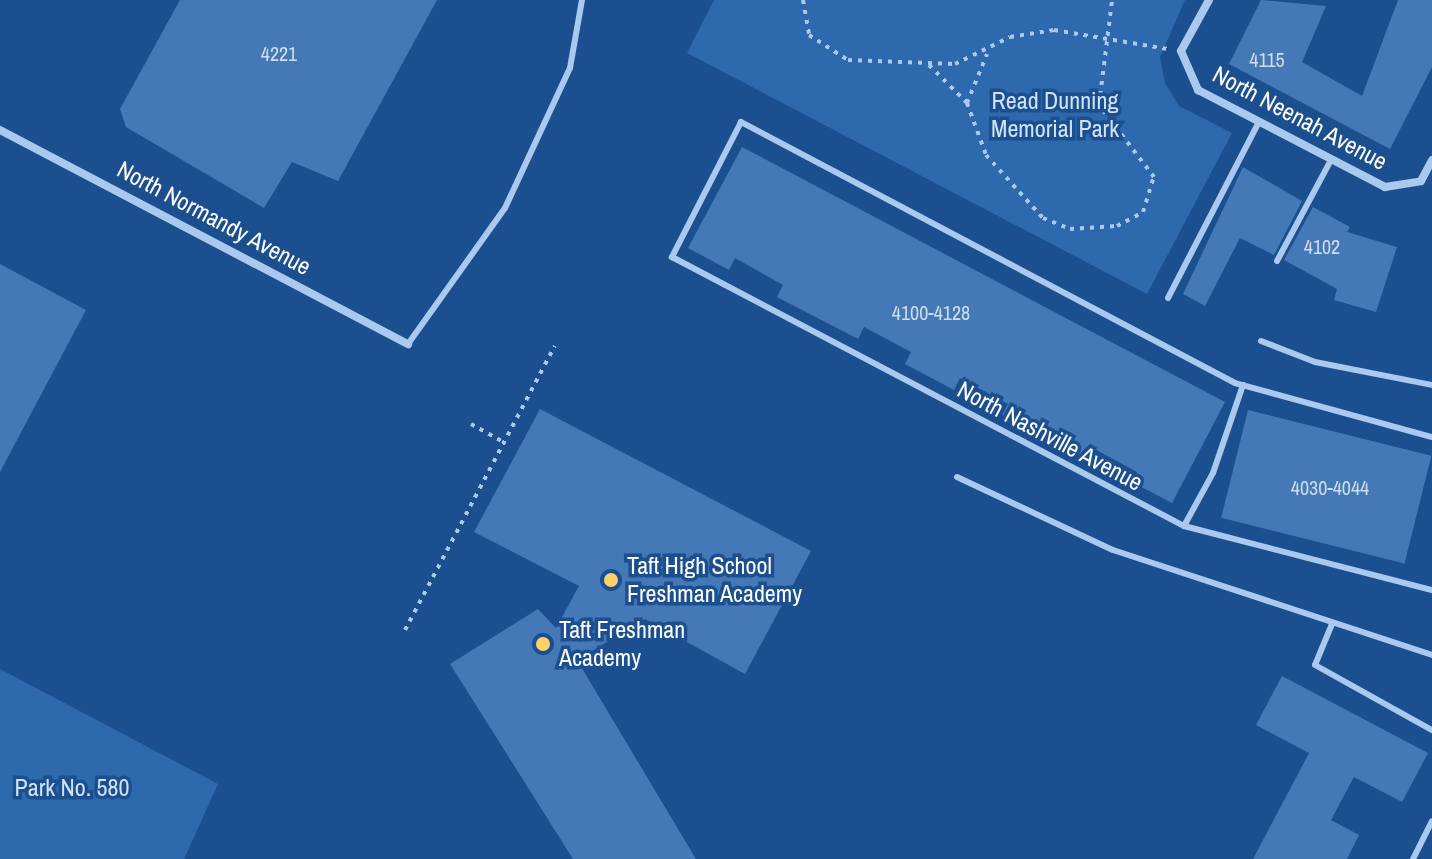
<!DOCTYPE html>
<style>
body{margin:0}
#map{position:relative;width:1432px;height:859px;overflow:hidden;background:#1b4f8f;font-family:"Archivo Narrow",sans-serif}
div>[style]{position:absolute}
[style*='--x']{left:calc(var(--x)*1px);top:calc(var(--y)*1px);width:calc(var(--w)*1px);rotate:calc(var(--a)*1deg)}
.green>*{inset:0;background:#2e69ad}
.building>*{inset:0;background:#4478b7;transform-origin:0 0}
.path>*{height:4px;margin-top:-2px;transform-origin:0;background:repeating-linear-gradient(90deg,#a9c9ee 0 4px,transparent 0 10px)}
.service>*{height:6px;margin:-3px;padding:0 3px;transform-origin:3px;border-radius:3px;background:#a9c9ee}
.minor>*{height:8px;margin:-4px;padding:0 4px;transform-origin:4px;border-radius:4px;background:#a9c9ee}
.dots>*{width:22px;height:22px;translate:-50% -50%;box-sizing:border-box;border:4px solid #1b4f8f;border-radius:50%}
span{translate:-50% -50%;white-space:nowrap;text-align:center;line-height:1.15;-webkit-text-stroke:7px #1b4f8f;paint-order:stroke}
.number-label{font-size:20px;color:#d0dded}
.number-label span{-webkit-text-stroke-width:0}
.park-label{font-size:24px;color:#cfe3fa}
.street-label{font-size:24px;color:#fff}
.poi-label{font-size:24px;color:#fff}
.left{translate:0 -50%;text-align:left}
</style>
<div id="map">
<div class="green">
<div style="clip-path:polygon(714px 0,1185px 0,1160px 57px,1165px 83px,1179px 106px,1232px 133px,1147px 294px,687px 53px)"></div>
<div style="clip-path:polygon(0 669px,218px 784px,184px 859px,0 859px)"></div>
</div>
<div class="building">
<div style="clip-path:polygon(180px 0,437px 0,338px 181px,292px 162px,264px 208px,126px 127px,120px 109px)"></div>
<div style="clip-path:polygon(1261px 0,1326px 6px,1302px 62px,1362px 96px,1398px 0,1432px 0,1432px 67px,1390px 149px,1229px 64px)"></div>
<div style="clip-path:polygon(742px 147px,1225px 402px,1172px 503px,1132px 482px,1137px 472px,1089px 446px,1083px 457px,1002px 415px,1008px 404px,960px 378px,954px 390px,905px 364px,911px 352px,864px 327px,858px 339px,777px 297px,783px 285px,735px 258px,729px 270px,688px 248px)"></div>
<div style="clip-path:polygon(1243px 167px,1302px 201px,1274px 255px,1240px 238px,1205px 306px,1183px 294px)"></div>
<div style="clip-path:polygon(1313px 207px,1350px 227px,1347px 232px,1397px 247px,1376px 312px,1334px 300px,1337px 289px,1284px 260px)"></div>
<div style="clip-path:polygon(0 264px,86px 310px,0 472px)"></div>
<div style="clip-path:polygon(540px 409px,811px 551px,745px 674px,645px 619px,577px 660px,696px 859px,573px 859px,450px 664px,538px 609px,556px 628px,579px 586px,474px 532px)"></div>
<div style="left:1248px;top:410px;width:189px;height:111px;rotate:14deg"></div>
<div style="clip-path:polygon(1282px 676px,1428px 753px,1402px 802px,1354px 777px,1331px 820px,1359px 835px,1347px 859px,1253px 859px,1309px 753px,1256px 725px)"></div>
</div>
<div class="path">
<div style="--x:803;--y:0;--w:36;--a:80"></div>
<div style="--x:809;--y:35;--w:46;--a:32.7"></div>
<div style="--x:848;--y:60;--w:107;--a:2.1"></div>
<div style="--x:955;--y:64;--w:61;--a:-26.1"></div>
<div style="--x:1010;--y:37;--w:45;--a:-9"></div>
<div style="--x:1054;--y:30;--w:115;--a:9.5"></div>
<div style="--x:929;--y:65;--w:54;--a:45"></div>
<div style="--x:967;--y:103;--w:55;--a:69.9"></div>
<div style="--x:986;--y:155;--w:85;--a:47.9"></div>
<div style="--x:1043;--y:218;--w:29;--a:22"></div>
<div style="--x:1070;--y:229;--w:47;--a:-3.7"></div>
<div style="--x:1117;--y:226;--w:30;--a:-28"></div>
<div style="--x:1143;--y:212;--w:37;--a:-73"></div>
<div style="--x:1154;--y:177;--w:91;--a:-127.4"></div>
<div style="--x:1099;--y:105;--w:106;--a:-82.9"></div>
<div style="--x:967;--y:103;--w:53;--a:-67.8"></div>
<div style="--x:471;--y:424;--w:38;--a:29"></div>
<div style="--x:405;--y:630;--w:321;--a:-62.2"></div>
</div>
<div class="service">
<div style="--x:1277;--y:261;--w:115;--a:-61.9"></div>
<div style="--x:1168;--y:298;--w:198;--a:-62.7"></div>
<div style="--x:1261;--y:341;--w:58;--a:21.3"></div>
<div style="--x:1315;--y:362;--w:119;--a:11.1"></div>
<div style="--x:408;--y:344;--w:167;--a:-54.5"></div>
<div style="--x:505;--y:208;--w:154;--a:-65.1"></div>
<div style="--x:570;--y:68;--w:69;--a:-80"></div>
<div style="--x:1432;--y:437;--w:204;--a:-164.7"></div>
<div style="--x:1235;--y:383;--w:559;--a:-152.15"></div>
<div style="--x:741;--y:122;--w:152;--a:117.1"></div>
<div style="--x:672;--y:257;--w:578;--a:27.72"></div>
<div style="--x:1184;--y:526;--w:256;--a:14.5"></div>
<div style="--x:957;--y:477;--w:172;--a:25.1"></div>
<div style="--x:1113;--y:550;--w:336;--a:18.2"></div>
<div style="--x:1184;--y:526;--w:60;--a:-61.3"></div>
<div style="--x:1213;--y:473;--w:93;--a:-71.2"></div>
<div style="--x:1332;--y:624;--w:44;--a:112.5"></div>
<div style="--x:1315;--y:665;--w:134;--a:29.1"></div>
<div style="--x:1413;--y:859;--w:42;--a:-63.4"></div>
</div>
<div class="minor">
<div style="--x:1209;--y:0;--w:58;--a:118.8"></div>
<div style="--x:1181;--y:51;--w:43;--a:66.4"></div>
<div style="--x:1198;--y:90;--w:211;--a:27.4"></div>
<div style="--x:1385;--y:187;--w:36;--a:-9"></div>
<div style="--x:1421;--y:181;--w:24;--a:-62"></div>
<div style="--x:0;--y:130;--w:461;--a:27.7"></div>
</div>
<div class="dots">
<div style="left:611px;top:580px;background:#ffd166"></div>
<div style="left:543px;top:644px;background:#ffd166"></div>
</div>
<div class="number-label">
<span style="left:279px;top:53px">4221</span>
<span style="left:1267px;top:59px">4115</span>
<span style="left:1322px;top:246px">4102</span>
<span style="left:931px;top:312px">4100-4128</span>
<span style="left:1330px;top:487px">4030-4044</span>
</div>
<div class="park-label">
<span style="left:1055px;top:115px">Read Dunning<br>Memorial Park</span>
<span style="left:72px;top:788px">Park No. 580</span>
</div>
<div class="street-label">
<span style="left:1300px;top:118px;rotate:28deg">North Neenah Avenue</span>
<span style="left:214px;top:218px;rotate:28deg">North Normandy Avenue</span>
<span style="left:1050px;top:436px;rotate:28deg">North Nashville Avenue</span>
</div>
<div class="poi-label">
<span class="left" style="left:627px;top:580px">Taft High School<br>Freshman Academy</span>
<span class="left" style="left:559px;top:644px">Taft Freshman<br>Academy</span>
</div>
</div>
